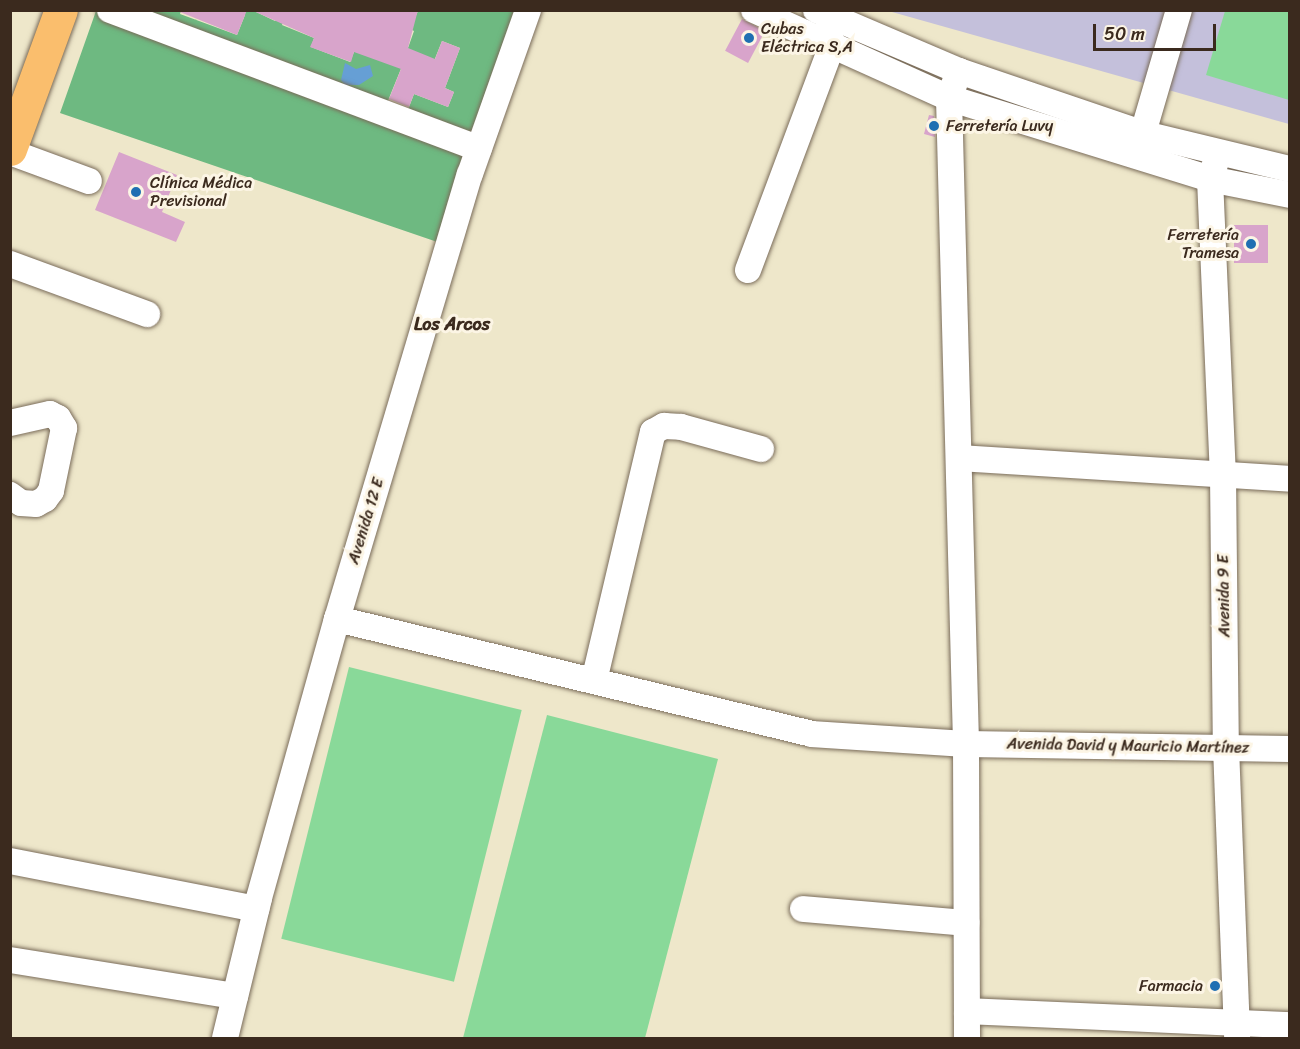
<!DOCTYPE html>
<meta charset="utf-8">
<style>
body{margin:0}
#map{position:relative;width:1300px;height:1049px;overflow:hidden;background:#eee7ca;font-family:Sriracha,sans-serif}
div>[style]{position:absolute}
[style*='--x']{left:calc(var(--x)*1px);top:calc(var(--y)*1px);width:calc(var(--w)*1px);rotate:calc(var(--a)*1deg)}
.industrial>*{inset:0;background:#c4c0db}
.green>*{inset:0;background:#89d999;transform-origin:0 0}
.forest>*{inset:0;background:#6eb981}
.water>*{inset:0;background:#669fd5}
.building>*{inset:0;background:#d8a4cb;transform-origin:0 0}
.roads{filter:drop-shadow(0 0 2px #7a6c5a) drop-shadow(0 0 2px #7a6c5a)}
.minor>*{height:26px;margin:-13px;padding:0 13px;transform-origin:13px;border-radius:13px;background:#fff}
.highway>*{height:33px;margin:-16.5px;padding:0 16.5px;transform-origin:16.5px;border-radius:16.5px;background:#fabe6d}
.dots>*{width:16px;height:16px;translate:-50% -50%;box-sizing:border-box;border:3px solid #fcf5e5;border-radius:50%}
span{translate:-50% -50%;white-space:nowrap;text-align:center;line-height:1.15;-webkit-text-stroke:6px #fcf5e5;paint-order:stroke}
.poi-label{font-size:16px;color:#3b2a1e}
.left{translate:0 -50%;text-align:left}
.right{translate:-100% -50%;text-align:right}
.street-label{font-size:16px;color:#3b2a1e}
.neighbourhood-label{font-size:18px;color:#3b2a1e;font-weight:700}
.frame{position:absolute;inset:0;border:12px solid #3b2a1e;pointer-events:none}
.scale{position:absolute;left:1093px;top:24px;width:123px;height:27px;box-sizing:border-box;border:3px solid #3b2a1e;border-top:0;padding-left:8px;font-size:18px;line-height:21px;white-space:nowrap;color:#3b2a1e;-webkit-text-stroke:4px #fcf5e5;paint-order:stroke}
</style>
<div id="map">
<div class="industrial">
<div style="clip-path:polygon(889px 11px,1289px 11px,1289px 124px,892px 12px)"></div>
</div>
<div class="green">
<div style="clip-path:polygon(1225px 11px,1289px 11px,1289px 100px,1206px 75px)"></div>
<div style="left:349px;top:667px;width:178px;height:280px;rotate:14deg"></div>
<div style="clip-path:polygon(547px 715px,718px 759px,645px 1038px,463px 1038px)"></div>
</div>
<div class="forest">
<div style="clip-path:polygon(evenodd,96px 11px,181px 11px,180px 14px,237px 35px,245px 15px,239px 11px,254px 11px,275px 21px,288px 11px,282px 25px,314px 38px,311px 47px,350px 62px,354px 52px,408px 48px,414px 31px,410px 29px,418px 11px,531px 11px,449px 246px,60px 113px,96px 11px,442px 41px,460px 48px,445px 88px,454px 92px,448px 107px,414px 94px,406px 115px,385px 108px,409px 49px,428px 76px,442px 41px)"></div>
</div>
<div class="water">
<div style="clip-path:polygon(345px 63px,356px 69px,370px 65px,373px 76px,359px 85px,345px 85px,341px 80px)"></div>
</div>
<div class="building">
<div style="clip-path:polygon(175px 10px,247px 10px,237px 35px)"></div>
<div style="clip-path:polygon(251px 10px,418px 10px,408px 48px,435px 59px,442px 41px,460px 48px,445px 88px,454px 92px,448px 107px,414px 94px,409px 107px,389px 99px,401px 69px,354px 52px,351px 62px,310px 47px,314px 38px)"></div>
<div style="left:742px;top:19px;width:26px;height:36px;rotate:28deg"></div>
<div style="clip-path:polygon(929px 115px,934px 116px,935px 137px,924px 134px)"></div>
<div style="clip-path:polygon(119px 152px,177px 175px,162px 212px,185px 222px,176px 242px,95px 210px)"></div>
<div style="left:1234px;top:225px;width:34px;height:38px"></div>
</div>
<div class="roads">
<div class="minor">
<div style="--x:110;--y:10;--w:394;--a:20.6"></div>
<div style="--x:754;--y:10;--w:214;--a:24.3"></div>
<div style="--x:949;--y:98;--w:273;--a:17.2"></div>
<div style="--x:1210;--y:179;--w:82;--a:11.3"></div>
<div style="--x:816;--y:10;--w:155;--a:23.1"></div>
<div style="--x:959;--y:71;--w:195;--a:18.8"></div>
<div style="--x:1144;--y:134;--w:150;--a:13.5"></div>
<div style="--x:959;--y:71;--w:29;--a:110"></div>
<div style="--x:949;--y:98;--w:646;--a:88.49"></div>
<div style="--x:966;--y:744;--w:294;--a:89.8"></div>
<div style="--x:1138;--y:150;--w:146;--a:-73.7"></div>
<div style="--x:10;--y:152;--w:84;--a:20.2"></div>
<div style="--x:1218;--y:155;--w:25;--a:108"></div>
<div style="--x:1210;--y:179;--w:296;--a:87.5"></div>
<div style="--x:1223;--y:475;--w:272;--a:89.4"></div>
<div style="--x:1226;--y:747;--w:291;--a:87.8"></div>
<div style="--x:10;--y:264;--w:146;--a:20.1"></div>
<div style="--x:748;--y:270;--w:240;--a:-69.5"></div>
<div style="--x:832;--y:45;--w:17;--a:-103"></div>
<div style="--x:10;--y:423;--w:41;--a:-12.7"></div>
<div style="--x:50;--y:414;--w:9;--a:27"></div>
<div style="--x:58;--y:418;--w:12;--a:59"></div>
<div style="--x:64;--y:428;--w:64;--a:101.7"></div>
<div style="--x:51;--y:491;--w:10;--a:127"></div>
<div style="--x:45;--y:499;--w:10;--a:151"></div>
<div style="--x:36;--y:504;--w:15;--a:-176"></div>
<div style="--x:21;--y:503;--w:14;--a:-144"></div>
<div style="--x:960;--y:458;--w:331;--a:3.6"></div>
<div style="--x:337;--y:619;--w:488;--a:13.6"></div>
<div style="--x:811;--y:734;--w:155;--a:3.7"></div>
<div style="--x:966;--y:744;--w:324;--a:0.9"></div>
<div style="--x:594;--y:681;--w:256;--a:-76.7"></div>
<div style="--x:653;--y:432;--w:13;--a:-29"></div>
<div style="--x:664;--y:426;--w:17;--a:3"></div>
<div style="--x:681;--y:427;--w:83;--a:15.4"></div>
<div style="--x:10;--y:861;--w:251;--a:11"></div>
<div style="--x:803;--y:909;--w:164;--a:4.9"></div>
<div style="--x:10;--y:960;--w:228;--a:9.1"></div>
<div style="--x:967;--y:1011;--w:323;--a:2.5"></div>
<div style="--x:225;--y:1038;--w:144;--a:-76.3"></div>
<div style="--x:259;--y:898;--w:290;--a:-74.4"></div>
<div style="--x:337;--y:619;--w:464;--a:-73.4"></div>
<div style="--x:470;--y:174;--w:174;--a:-70.5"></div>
</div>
<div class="highway">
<div style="--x:10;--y:149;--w:148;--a:-69.9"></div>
</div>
</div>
<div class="dots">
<div style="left:749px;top:38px;background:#1f6fb2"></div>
<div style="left:934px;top:126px;background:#1f6fb2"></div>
<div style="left:136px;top:192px;background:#1f6fb2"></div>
<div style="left:1251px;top:244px;background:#1f6fb2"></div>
<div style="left:1215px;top:986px;background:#1f6fb2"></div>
</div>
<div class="poi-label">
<span class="left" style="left:761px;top:38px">Cubas<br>Eléctrica S,A</span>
<span class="left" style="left:946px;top:126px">Ferretería Luvy</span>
<span class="left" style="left:150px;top:192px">Clínica Médica<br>Previsional</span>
<span class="right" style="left:1239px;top:244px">Ferretería<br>Tramesa</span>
<span class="right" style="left:1203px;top:986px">Farmacia</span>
</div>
<div class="street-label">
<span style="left:366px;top:521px;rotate:-73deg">Avenida 12 E</span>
<span style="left:1224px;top:596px;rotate:-91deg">Avenida 9 E</span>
<span style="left:1128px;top:746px;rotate:1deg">Avenida David y Mauricio Martínez</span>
</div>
<div class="neighbourhood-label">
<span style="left:452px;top:324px">Los Arcos</span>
</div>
<div class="frame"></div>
<div class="scale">50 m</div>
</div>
